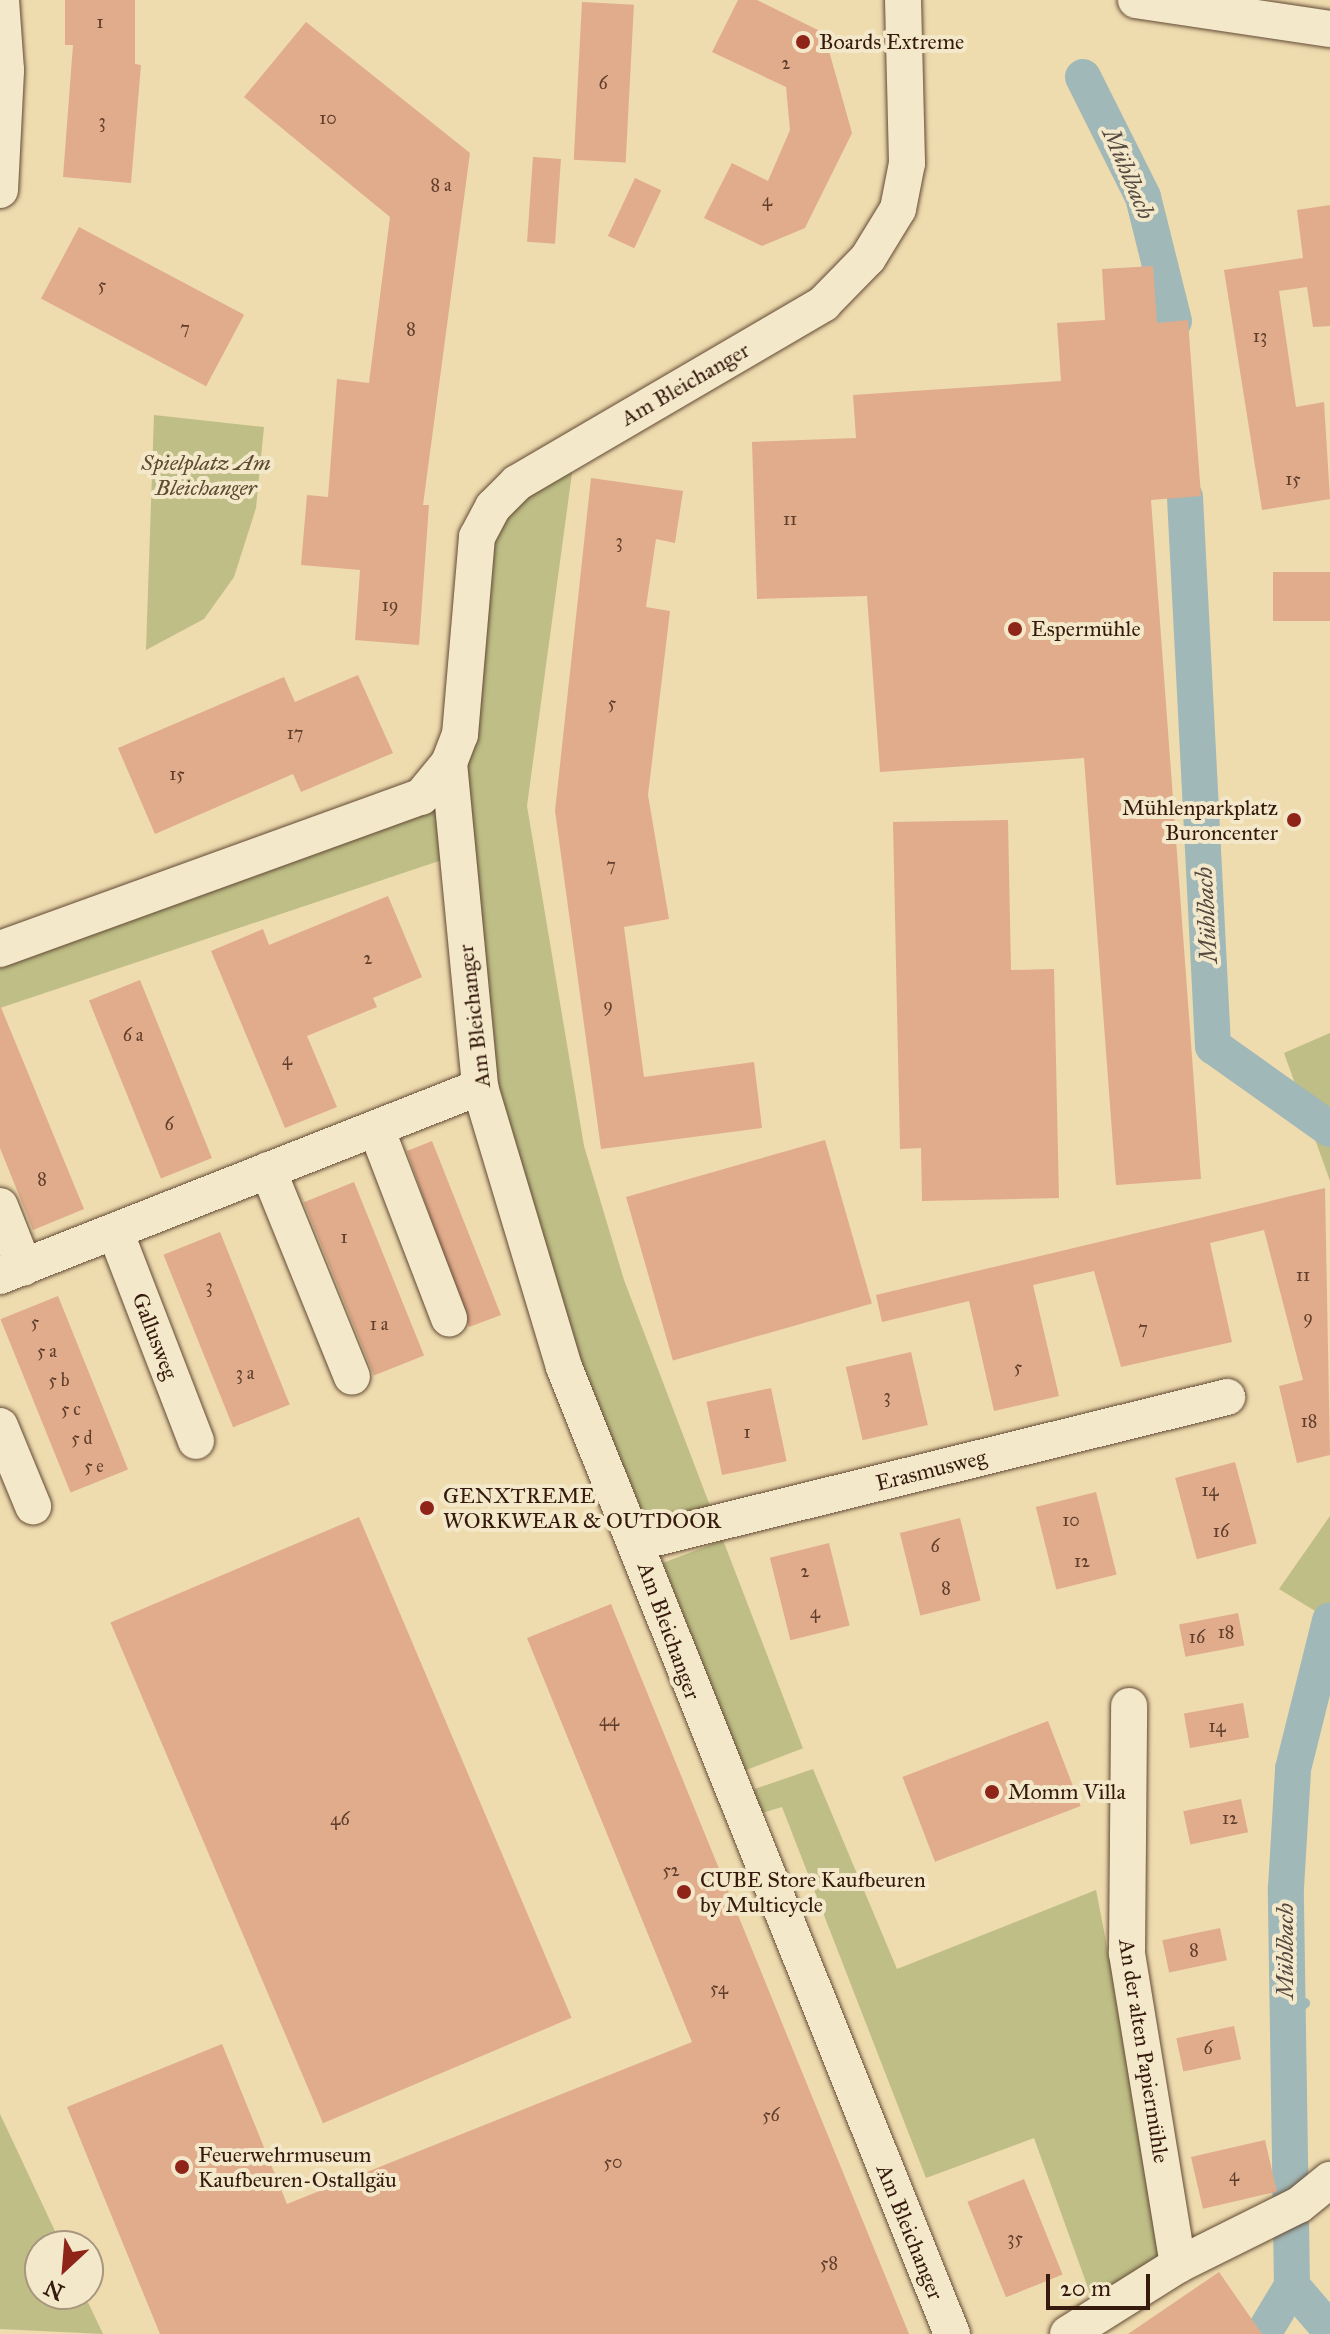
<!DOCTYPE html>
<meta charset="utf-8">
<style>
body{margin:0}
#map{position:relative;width:1330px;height:2334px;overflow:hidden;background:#eedbae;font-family:"IM FELL Great Primer",serif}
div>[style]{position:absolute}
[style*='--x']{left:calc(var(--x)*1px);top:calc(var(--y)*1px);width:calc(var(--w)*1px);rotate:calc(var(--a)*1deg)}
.green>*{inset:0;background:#bebe86;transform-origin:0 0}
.stream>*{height:10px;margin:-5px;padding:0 5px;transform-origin:5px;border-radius:5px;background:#a0b8b7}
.canal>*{height:36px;margin:-18px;padding:0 18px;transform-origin:18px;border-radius:18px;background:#a0b8b7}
.building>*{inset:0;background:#e1ac8b;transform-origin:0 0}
.roads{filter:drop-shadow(0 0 2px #634a35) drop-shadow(0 0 2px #634a35)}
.minor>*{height:36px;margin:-18px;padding:0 18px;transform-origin:18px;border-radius:18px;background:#f4e8ca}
.dots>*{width:22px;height:22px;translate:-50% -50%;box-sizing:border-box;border:4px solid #f4e8ca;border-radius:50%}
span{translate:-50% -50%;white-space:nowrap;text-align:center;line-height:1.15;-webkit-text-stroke:8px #f4e8ca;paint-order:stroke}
.number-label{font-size:18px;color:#603e2c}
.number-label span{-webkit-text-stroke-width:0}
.poi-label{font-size:22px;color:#351a0d}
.left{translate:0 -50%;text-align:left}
.right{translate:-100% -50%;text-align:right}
.street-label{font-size:22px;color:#351a0d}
.park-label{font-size:22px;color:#5e4b31;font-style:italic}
.water-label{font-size:24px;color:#554940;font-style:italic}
.north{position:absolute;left:24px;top:2230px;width:80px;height:80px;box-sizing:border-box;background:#f4e8ca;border:2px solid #a8967e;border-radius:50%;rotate:206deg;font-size:22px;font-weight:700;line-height:32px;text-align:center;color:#351a0d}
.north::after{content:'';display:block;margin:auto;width:28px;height:36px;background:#8f2418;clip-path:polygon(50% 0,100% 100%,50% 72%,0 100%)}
.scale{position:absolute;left:1046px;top:2274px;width:104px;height:36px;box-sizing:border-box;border:4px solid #351a0d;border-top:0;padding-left:10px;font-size:24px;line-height:28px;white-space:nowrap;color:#351a0d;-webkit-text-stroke:6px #f4e8ca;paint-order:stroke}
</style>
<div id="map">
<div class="green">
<div style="clip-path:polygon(154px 415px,264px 427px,256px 508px,234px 577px,204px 619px,146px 650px)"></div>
<div style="clip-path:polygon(574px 458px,527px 806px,584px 1146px,624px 1280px,712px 1511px,640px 1529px,577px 1364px,490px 1087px,461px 769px,487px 540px,502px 511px)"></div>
<div style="clip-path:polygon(442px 791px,448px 858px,0 1008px,0 964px)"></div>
<div style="clip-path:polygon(1330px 1033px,1330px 1181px,1284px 1053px)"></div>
<div style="clip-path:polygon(1330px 1516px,1330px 1620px,1279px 1589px)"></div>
<div style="left:723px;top:1540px;width:223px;height:68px;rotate:69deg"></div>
<div style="clip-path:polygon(813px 1769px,897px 1969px,1096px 1890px,1169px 2263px,1096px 2310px,1034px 2138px,926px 2178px,782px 1807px,752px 1816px,743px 1793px)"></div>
<div style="clip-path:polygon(0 2114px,62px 2246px,40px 2246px,40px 2294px,84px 2294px,103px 2334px,0 2329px)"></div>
</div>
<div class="stream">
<div style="--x:1288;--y:2017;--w:22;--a:-39"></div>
</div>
<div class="canal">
<div style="--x:1083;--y:77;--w:134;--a:63.4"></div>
<div style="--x:1143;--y:197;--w:128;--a:76"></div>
<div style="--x:1185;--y:497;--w:550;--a:87.08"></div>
<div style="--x:1213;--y:1046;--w:143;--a:35.4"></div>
<div style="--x:1292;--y:2286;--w:58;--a:49.2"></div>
<div style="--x:1263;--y:2334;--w:56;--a:-58.9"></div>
<div style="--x:1292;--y:2286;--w:398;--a:-90.9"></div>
<div style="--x:1286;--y:1888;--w:119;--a:-86.6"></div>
<div style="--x:1293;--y:1769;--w:153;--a:-76"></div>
</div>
<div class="building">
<div style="clip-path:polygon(65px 0,135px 0,135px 64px,141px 65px,131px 183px,63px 177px,73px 45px,65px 45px)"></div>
<div style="clip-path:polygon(738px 0,757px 0,824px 33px,852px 133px,805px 228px,762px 246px,704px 218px,732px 163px,768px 181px,790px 130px,786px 87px,712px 52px)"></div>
<div style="left:582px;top:2px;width:52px;height:158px;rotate:3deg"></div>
<div style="clip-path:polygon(306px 22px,470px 153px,423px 505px,429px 505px,419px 645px,355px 640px,360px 570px,301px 565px,307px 495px,328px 497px,337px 379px,369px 383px,390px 217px,244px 97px)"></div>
<div style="left:533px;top:157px;width:28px;height:85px;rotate:4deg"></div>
<div style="left:635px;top:178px;width:29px;height:64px;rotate:25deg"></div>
<div style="clip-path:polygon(1330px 205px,1330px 326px,1313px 327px,1307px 287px,1279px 291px,1296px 407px,1324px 402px,1330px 499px,1262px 510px,1224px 270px,1303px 258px,1297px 210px)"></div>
<div style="left:79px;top:227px;width:187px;height:81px;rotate:28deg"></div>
<div style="clip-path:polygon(1153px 266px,1157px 323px,1188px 320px,1201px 496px,1151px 500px,1201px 1179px,1116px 1185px,1084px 758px,880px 772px,867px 596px,757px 599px,752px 442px,856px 438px,853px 395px,1061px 381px,1057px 323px,1105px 320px,1102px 269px)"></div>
<div style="clip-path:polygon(591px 478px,683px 491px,675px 543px,656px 539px,646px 607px,670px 611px,648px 795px,669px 919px,624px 927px,644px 1077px,754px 1062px,762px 1128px,601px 1149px,555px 811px)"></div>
<div style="left:1330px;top:572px;width:49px;height:57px;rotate:90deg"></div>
<div style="clip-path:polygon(358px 675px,393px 753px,301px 792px,293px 774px,155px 834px,118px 748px,284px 677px,295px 702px)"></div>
<div style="clip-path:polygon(1008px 820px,1011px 970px,1054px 969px,1059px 1198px,922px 1201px,921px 1148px,900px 1149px,893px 822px)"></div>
<div style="clip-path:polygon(388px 896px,422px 977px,373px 998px,377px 1007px,307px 1036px,337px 1107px,285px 1128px,211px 951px,263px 929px,269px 945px)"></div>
<div style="left:140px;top:980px;width:192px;height:55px;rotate:68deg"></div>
<div style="clip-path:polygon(0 1005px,84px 1209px,33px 1230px,0 1148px)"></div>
<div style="left:825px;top:1140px;width:170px;height:207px;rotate:74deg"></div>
<div style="clip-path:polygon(432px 1141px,501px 1315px,469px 1327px,407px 1151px)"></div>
<div style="left:354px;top:1182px;width:187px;height:54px;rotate:68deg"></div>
<div style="clip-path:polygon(1325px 1188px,1330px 1455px,1297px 1463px,1279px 1386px,1303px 1380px,1264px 1230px,1210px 1243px,1232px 1342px,1121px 1367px,1094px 1271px,1033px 1285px,1059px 1396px,994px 1411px,969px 1301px,882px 1322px,876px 1295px)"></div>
<div style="left:220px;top:1232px;width:186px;height:61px;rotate:68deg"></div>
<div style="left:58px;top:1296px;width:187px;height:62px;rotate:68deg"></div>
<div style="left:911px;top:1352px;width:75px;height:67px;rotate:77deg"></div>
<div style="left:771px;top:1388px;width:75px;height:66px;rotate:78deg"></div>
<div style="left:1235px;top:1462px;width:84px;height:62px;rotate:75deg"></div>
<div style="left:1096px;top:1492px;width:85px;height:62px;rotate:76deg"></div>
<div style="left:359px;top:1517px;width:544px;height:270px;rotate:67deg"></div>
<div style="left:960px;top:1518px;width:85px;height:62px;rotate:76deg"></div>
<div style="left:829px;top:1543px;width:85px;height:61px;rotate:76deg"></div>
<div style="clip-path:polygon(611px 1604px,909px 2334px,160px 2334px,67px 2107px,222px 2044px,287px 2204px,692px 2042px,527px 1638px)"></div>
<div style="left:1238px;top:1613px;width:33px;height:60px;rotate:79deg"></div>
<div style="left:1243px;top:1703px;width:35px;height:60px;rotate:80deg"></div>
<div style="left:1048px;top:1721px;width:91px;height:156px;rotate:69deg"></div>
<div style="left:1241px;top:1799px;width:34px;height:59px;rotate:78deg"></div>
<div style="left:1220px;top:1928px;width:33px;height:59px;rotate:78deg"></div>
<div style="left:1234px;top:2026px;width:34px;height:59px;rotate:78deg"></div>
<div style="left:1265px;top:2140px;width:53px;height:76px;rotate:77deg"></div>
<div style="left:1024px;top:2179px;width:103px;height:61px;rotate:68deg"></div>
<div style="clip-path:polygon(1219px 2272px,1262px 2334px,1128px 2334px)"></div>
</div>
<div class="roads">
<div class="minor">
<div style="--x:1136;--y:0;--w:196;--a:8.5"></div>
<div style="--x:0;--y:190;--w:120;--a:-87.1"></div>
<div style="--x:6;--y:70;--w:70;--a:-94.1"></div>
<div style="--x:449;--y:763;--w:325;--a:84.5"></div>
<div style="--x:480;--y:1087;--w:292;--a:73.3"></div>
<div style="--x:564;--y:1367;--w:1042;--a:68.14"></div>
<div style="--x:0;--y:949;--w:448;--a:-19.9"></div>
<div style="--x:421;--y:797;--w:44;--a:-50.5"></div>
<div style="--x:449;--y:763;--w:30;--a:-69"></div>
<div style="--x:460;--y:735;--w:199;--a:-85.1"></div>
<div style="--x:477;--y:537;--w:34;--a:-62"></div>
<div style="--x:493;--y:507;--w:34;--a:-45"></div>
<div style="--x:517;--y:483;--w:355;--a:-30.3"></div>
<div style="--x:823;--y:304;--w:64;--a:-45.6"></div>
<div style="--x:868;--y:258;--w:57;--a:-58.5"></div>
<div style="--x:898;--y:209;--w:47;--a:-78.9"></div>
<div style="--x:907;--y:163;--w:163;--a:-91.4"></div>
<div style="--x:376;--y:1128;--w:204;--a:69"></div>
<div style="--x:268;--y:1170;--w:223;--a:67.9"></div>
<div style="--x:0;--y:1206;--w:66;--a:68.5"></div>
<div style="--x:115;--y:1231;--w:225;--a:68.9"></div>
<div style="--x:0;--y:1276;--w:516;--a:-21.49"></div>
<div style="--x:0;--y:1426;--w:87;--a:67.6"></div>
<div style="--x:635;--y:1543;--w:610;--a:-13.85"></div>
<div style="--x:1178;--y:2265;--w:135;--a:-26.4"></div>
<div style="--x:1299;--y:2205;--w:40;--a:-39"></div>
<div style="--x:1068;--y:2334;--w:130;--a:-32.1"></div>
<div style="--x:1178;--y:2265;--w:316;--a:-99.3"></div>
<div style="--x:1127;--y:1953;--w:247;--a:-89.5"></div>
</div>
</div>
<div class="dots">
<div style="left:803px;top:42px;background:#8f2418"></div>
<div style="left:1015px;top:629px;background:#8f2418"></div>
<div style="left:1294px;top:820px;background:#8f2418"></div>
<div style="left:427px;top:1508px;background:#8f2418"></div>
<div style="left:992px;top:1792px;background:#8f2418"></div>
<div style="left:684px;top:1892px;background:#8f2418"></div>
<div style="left:182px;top:2167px;background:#8f2418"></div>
</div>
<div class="number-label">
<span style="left:100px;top:22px">1</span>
<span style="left:786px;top:63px">2</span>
<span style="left:603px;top:83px">6</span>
<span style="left:328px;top:118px">10</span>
<span style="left:102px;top:121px">3</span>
<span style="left:441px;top:185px">8 a</span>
<span style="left:767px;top:200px">4</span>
<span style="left:102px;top:285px">5</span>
<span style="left:185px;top:328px">7</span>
<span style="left:411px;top:329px">8</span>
<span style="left:1260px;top:336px">13</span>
<span style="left:1293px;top:479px">15</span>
<span style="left:790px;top:519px">11</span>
<span style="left:619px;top:541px">3</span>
<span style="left:390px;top:605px">19</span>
<span style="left:612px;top:703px">5</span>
<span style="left:295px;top:733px">17</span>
<span style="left:177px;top:774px">15</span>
<span style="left:611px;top:865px">7</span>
<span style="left:368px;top:958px">2</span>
<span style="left:608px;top:1005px">9</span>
<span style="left:133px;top:1035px">6 a</span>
<span style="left:287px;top:1059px">4</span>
<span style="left:169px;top:1124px">6</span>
<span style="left:42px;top:1179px">8</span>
<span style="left:344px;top:1237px">1</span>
<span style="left:1303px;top:1275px">11</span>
<span style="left:209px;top:1286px">3</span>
<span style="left:1308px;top:1317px">9</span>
<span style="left:35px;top:1322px">5</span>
<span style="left:379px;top:1324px">1 a</span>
<span style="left:1143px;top:1328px">7</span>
<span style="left:47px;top:1351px">5 a</span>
<span style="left:1018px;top:1367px">5</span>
<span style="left:245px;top:1373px">3 a</span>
<span style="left:59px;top:1380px">5 b</span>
<span style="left:887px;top:1396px">3</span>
<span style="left:71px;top:1409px">5 c</span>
<span style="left:1309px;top:1421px">18</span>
<span style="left:747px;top:1432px">1</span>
<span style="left:82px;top:1438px">5 d</span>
<span style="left:94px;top:1466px">5 e</span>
<span style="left:1210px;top:1490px">14</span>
<span style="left:1071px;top:1520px">10</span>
<span style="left:1221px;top:1531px">16</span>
<span style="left:935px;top:1546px">6</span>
<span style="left:1082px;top:1561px">12</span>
<span style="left:805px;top:1571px">2</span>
<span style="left:946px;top:1588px">8</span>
<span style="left:815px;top:1612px">4</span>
<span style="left:1226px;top:1632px">18</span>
<span style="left:1197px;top:1637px">16</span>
<span style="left:609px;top:1720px">44</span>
<span style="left:1217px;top:1726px">14</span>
<span style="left:1230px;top:1818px">12</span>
<span style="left:340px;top:1819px">46</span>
<span style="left:671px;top:1870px">52</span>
<span style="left:1194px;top:1950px">8</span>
<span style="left:719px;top:1988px">54</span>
<span style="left:1208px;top:2048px">6</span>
<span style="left:771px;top:2115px">56</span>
<span style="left:613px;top:2162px">50</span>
<span style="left:1234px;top:2175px">4</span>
<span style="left:1015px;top:2238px">35</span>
<span style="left:829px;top:2263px">58</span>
</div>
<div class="poi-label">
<span class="left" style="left:819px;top:42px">Boards Extreme</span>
<span class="left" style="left:1031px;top:629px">Espermühle</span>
<span class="right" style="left:1278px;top:820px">Mühlenparkplatz<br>Buroncenter</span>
<span class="left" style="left:443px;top:1508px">GENXTREME<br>WORKWEAR &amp; OUTDOOR</span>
<span class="left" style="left:1008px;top:1792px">Momm Villa</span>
<span class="left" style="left:700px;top:1892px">CUBE Store Kaufbeuren<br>by Multicycle</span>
<span class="left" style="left:198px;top:2167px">Feuerwehrmuseum<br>Kaufbeuren-Ostallgäu</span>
</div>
<div class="street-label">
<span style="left:685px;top:384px;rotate:-30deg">Am Bleichanger</span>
<span style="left:474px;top:1016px;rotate:-97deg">Am Bleichanger</span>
<span style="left:155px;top:1336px;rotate:69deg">Gallusweg</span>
<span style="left:931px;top:1470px;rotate:-14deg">Erasmusweg</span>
<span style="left:669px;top:1631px;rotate:70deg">Am Bleichanger</span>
<span style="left:1144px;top:2051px;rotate:81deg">An der alten Papiermühle</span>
<span style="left:910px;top:2232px;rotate:68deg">Am Bleichanger</span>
</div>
<div class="park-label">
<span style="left:206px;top:475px">Spielplatz Am<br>Bleichanger</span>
</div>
<div class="water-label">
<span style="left:1128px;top:174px;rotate:67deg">Mühlbach</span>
<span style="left:1207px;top:915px;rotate:-93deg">Mühlbach</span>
<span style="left:1286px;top:1951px;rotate:-90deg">Mühlbach</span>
</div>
<div class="north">N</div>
<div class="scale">20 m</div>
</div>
